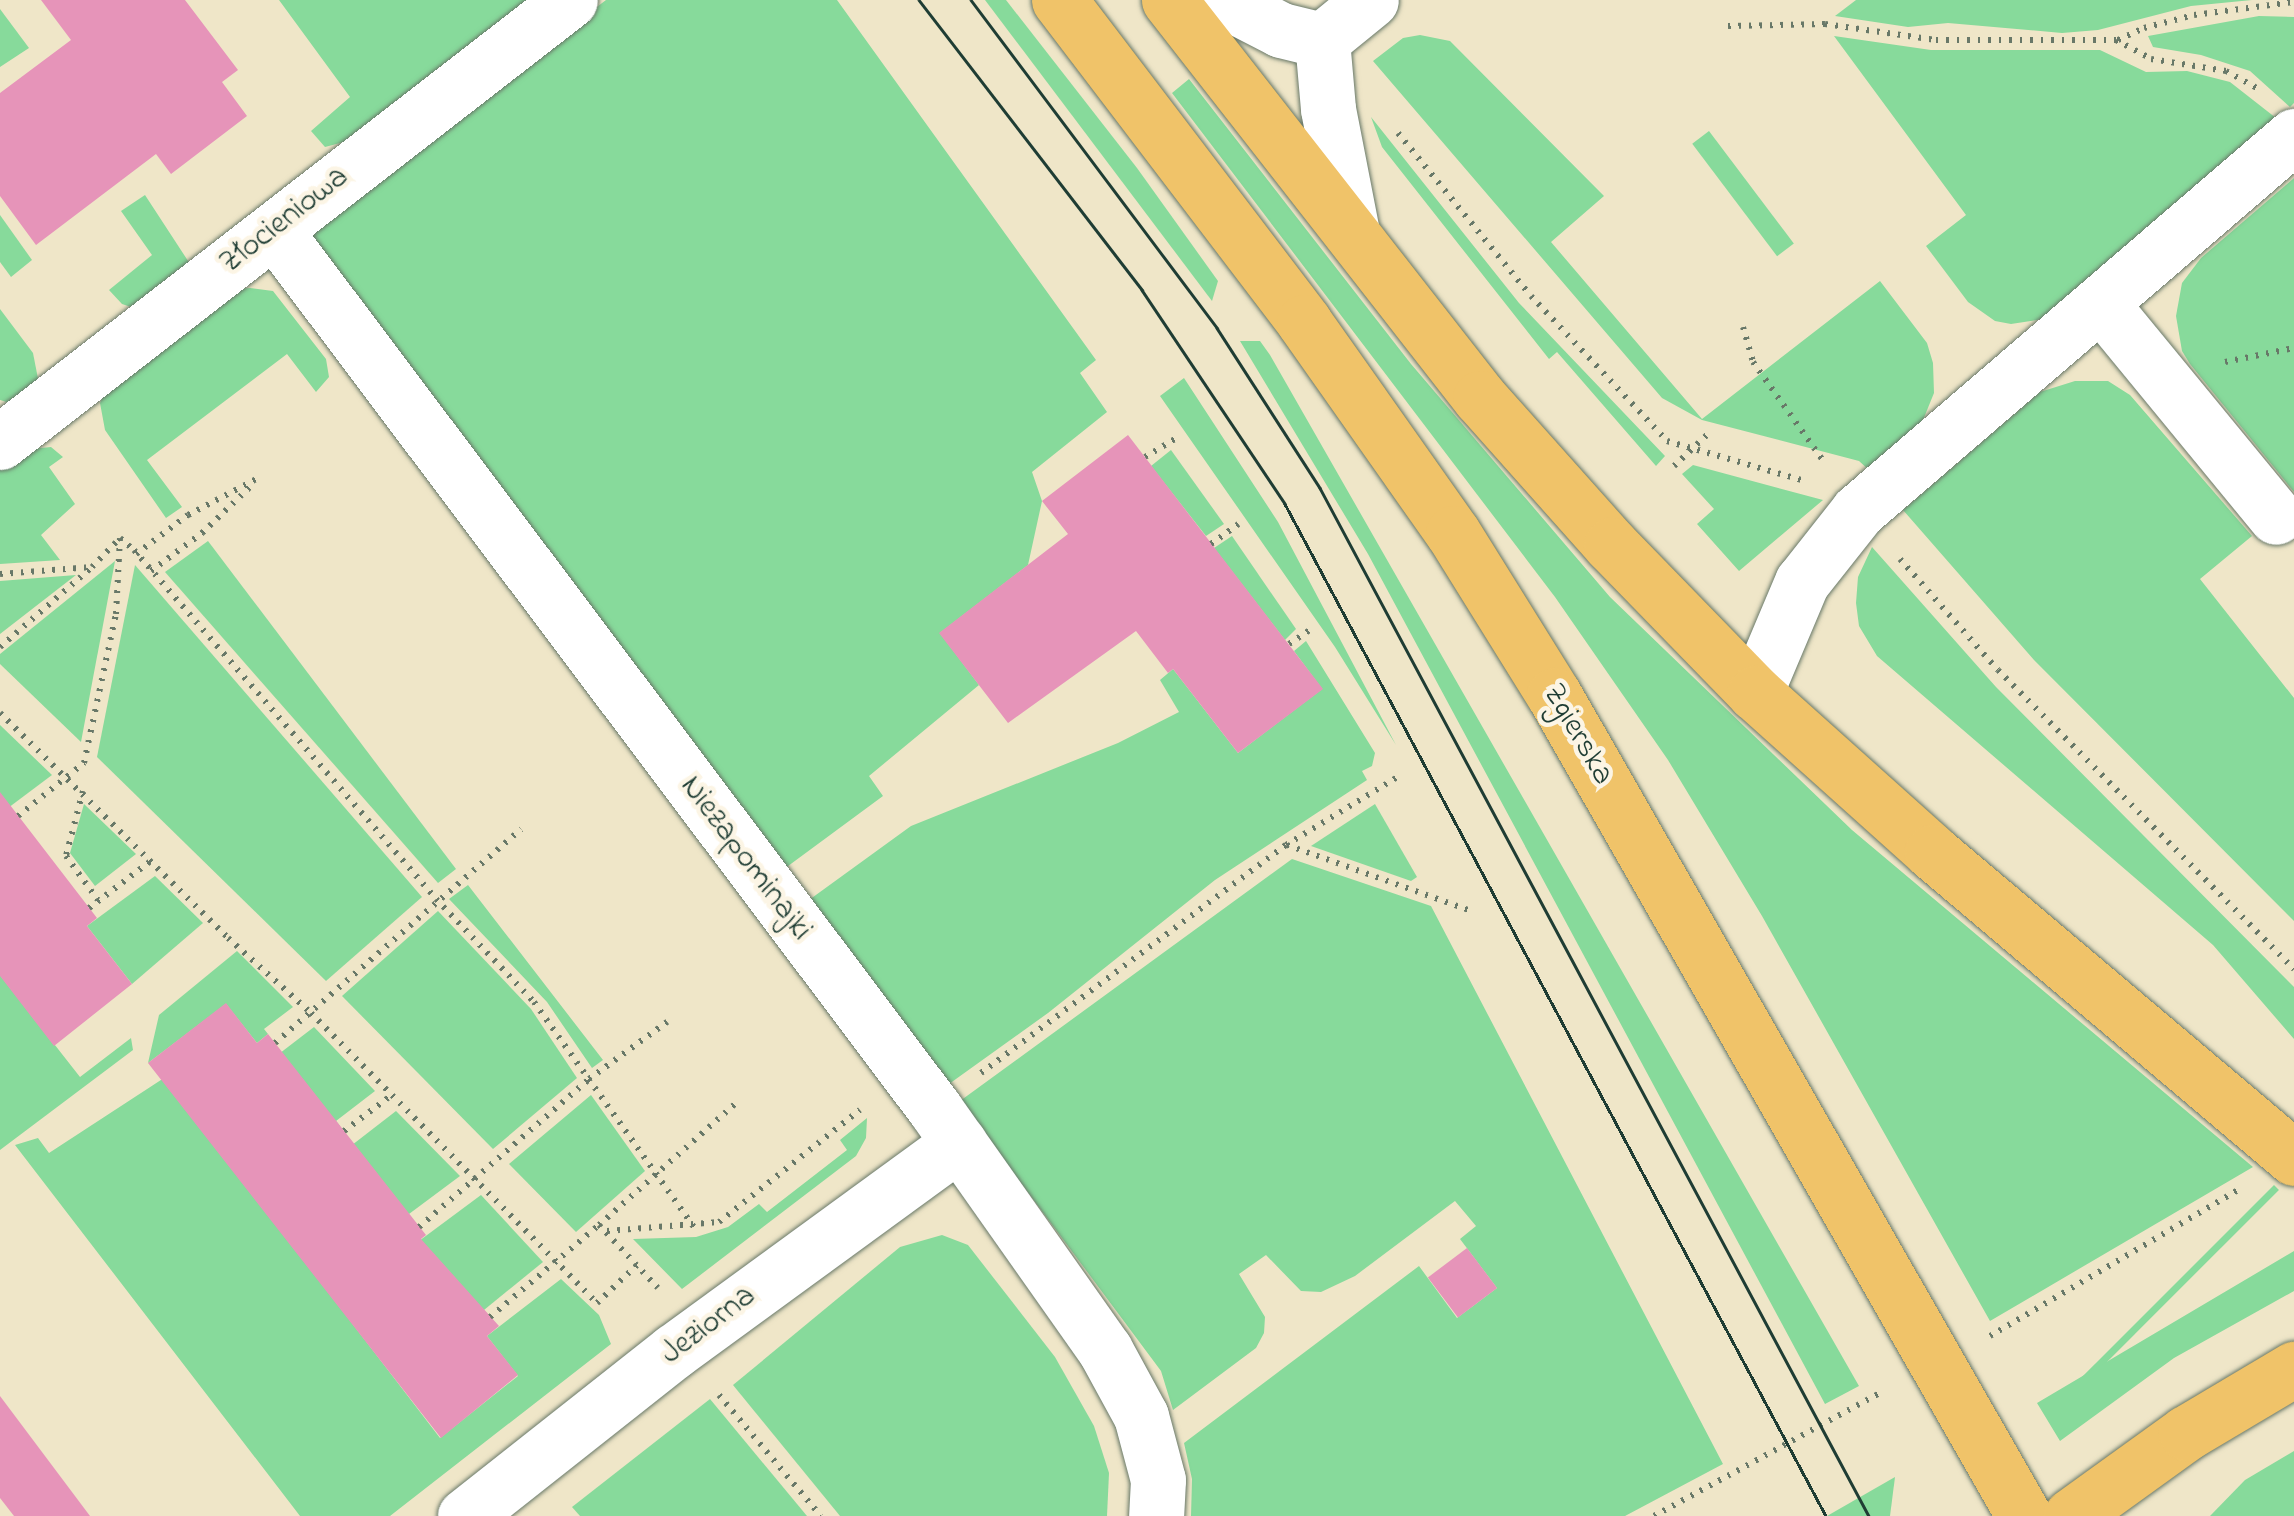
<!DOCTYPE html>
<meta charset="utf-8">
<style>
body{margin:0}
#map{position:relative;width:2294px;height:1516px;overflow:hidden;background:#efe6c8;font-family:"Indie Flower",sans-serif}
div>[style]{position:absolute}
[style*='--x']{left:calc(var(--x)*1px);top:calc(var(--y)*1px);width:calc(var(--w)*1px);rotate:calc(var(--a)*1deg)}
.green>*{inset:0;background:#87da9b;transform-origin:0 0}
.building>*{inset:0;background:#e694b9;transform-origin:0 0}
.path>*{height:6px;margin-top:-3px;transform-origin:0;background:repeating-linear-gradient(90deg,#687868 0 2.5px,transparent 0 10.5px)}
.roads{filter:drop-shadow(0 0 2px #687868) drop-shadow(0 0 2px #687868)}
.minor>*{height:55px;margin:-27.5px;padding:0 27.5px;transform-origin:27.5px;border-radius:27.5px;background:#fff}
.major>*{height:55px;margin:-27.5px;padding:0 27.5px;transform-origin:27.5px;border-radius:27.5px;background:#f0c369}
.tram>*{height:2.5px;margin:-1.25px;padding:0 1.25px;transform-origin:1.25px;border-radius:1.25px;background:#1f3d34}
span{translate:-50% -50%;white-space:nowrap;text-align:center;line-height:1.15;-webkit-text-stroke:9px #fcf5e5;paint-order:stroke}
.street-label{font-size:32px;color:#1f3d34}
</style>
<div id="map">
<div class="green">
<div style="clip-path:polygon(279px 0,546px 0,374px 134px,325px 147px,311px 131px,350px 97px)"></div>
<div style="clip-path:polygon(606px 0,837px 0,1096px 360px,1080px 373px,1107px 412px,1032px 472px,1042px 501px,1028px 565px,940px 633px,979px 685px,869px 776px,883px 796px,784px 869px,312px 238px,316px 223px)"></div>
<div style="clip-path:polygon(985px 0,1006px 0,1137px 168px,1218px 281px,1212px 301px)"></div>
<div style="clip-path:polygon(1856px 0,2252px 0,2191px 6px,2098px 30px,2062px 33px,1948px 23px,1908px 27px,1835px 16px)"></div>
<div style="clip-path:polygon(0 9px,29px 48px,0 67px)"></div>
<div style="clip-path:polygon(2259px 16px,2294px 17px,2294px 103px,2290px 107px,2250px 71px,2201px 55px,2153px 47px,2148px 36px)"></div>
<div style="clip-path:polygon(1420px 35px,1450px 41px,1604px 196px,1551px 242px,1702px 419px,1880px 281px,1927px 343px,1933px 363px,1934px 393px,1921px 425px,1869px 470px,1859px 461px,1702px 420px,1662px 398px,1373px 61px,1403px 38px)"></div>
<div style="clip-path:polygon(1834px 36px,1931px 50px,2100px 50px,2146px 72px,2187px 71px,2230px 82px,2276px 118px,2043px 319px,2011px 324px,1995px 321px,1968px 302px,1926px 246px,1966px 215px)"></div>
<div style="clip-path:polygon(1189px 79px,1411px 364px,1610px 597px,1852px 830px,2253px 1167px,1990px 1321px,1762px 916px,1668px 760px,1555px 597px,1172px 93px)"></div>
<div style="clip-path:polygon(1371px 117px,1519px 303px,1665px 456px,1656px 466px,1557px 352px,1549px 359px,1382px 147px)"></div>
<div style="left:1709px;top:131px;width:141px;height:21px;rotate:53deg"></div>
<div style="clip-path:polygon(2294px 178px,2294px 492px,2190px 364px,2182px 351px,2176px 316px,2182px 283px,2201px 258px)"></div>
<div style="clip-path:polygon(145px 195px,192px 267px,137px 309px,122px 304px,109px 290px,152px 255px,121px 211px)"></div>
<div style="clip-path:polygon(0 215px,32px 260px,11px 277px,0 262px)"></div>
<div style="clip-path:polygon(250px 288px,273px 291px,326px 359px,329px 377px,316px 392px,287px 354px,147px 460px,182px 507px,166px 518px,105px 430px,100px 403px,112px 376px,228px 290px)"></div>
<div style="clip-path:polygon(0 309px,33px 353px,40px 389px,13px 404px,0 400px)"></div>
<div style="clip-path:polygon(1240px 341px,1260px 341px,1270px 355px,1859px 1386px,1825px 1404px,1368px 554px)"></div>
<div style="clip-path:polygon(1184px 378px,1278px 522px,1396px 745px,1335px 647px,1160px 396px)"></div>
<div style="clip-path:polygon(2075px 381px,2108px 381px,2130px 395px,2252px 536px,2200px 579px,2294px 698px,2294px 921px,2034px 660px,1903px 510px,2040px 392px)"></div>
<div style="clip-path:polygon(51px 447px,63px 457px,49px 467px,75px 504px,41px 535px,60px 560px,0 564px,0 465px,21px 450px)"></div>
<div style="clip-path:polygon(1171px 450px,1224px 524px,1206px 536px,1151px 466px)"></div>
<div style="clip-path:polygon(1693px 465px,1823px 500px,1739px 571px,1697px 524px,1714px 509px,1682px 474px)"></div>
<div style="clip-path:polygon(1232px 536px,1296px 629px,1285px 640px,1214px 548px)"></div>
<div style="clip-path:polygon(208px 541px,456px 869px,438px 883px,165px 572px)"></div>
<div style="clip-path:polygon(1872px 547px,1996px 687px,2294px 987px,2294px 1039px,2213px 945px,1877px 656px,1859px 626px,1856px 603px,1858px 577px)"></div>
<div style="clip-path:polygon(115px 561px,81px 742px,0 664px,0 654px)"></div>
<div style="clip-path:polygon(135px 565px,422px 897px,326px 981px,97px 757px)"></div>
<div style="clip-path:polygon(76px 575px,0 634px,0 581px)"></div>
<div style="clip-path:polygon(1306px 641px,1375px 753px,1372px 766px,1362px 771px,1367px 780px,1215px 880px,1048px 1013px,949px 1084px,809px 900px,911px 826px,1118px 743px,1179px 712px,1160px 680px,1173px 669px,1238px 753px,1322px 689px,1294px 651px)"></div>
<div style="clip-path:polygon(0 725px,52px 775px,0 814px)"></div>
<div style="clip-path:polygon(84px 804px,136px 854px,95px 886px,70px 853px)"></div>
<div style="clip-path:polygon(1375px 804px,1417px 877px,1411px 881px,1311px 846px)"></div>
<div style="clip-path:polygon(1292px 859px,1431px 906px,1723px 1464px,1625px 1516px,1191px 1516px,1192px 1479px,1184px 1443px,1419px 1266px,1457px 1318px,1497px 1288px,1460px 1239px,1476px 1226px,1455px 1201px,1355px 1276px,1321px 1292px,1301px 1291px,1266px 1255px,1239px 1274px,1265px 1317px,1264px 1333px,1256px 1348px,1173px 1410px,1161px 1371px,960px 1101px)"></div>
<div style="clip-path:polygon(155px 876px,203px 923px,132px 984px,87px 926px)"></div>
<div style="clip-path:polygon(468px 885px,603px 1060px,592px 1068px,547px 1002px,449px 899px)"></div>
<div style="clip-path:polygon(438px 911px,531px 1009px,577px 1078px,493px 1149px,342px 996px)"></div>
<div style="clip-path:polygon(237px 951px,293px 1007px,264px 1029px,268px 1034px,257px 1043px,226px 1004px,148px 1063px,159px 1015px)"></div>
<div style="clip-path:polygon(0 975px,80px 1077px,131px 1038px,133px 1050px,0 1150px)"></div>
<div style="clip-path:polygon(314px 1027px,375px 1091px,336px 1121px,340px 1126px,329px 1135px,271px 1060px)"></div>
<div style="clip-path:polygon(164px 1078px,440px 1438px,518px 1376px,487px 1336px,561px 1279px,599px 1315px,611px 1344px,390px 1516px,300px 1516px,15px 1145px,38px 1138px,49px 1153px)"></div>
<div style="clip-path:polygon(591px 1095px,645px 1171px,576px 1232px,509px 1164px)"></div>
<div style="clip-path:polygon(396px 1111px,460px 1176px,409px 1214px,343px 1152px)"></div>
<div style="clip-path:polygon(867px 1118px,866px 1138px,856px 1156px,682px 1289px,633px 1239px,696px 1237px,728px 1227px,759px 1204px,767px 1212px,847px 1150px,840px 1140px)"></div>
<div style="left:2274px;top:1185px;width:7px;height:314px;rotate:45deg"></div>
<div style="clip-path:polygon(481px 1195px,543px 1262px,484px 1310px,415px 1244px)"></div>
<div style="clip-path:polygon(942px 1235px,968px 1245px,1055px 1357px,1094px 1426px,1109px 1473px,1107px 1516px,840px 1516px,733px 1385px,900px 1247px)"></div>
<div style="clip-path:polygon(2294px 1251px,2294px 1291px,2174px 1358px,2060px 1441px,2037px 1403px)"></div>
<div style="clip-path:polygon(710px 1399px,807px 1516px,580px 1516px,572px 1507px)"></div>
<div style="clip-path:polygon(2294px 1451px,2294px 1516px,2210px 1516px,2245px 1480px)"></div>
<div style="clip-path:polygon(1895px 1477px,1890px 1516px,1827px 1516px)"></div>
</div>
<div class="building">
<div style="clip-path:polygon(41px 0,185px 0,238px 70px,222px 82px,247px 116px,171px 174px,156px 154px,36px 245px,0 196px,0 93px,71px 40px)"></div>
<div style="clip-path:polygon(1128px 435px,1323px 689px,1238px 753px,1173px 669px,1168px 673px,1136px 631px,1008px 723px,939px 633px,1068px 534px,1042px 501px)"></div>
<div style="clip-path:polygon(0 792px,97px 918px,87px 926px,132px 984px,54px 1046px,0 976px)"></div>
<div style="clip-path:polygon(226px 1003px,257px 1043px,268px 1034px,426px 1235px,421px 1239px,499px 1326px,487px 1336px,518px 1375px,441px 1438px,148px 1063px)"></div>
<div style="left:1467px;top:1248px;width:50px;height:49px;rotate:53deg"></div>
<div style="clip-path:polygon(0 1396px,90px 1516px,14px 1516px,0 1498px)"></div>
</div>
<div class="path">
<div style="--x:1728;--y:26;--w:97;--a:-1.2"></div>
<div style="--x:1825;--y:24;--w:112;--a:8.2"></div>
<div style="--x:1936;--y:40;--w:180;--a:0"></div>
<div style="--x:2116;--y:40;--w:40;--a:28"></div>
<div style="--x:2151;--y:59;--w:76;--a:9.1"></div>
<div style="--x:2226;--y:71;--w:37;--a:29"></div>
<div style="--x:2118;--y:40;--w:29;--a:-25"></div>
<div style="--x:2144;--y:28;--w:52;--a:-14.6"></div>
<div style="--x:2194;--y:15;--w:101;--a:-7.4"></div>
<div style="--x:1398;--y:133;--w:210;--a:50.8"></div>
<div style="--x:1531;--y:296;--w:199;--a:46.8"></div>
<div style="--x:1667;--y:441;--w:144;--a:16.2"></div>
<div style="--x:1743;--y:327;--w:36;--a:74"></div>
<div style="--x:1753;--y:362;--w:123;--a:54.6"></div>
<div style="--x:2225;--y:362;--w:70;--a:-11.5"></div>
<div style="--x:1145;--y:457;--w:37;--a:-31"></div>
<div style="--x:1674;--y:466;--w:47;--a:-43.3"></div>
<div style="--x:1211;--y:544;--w:34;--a:-36"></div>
<div style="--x:136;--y:554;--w:65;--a:-36.9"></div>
<div style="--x:188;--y:515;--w:81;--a:-27.8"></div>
<div style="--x:1900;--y:559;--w:148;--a:48.6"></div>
<div style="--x:1998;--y:670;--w:421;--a:45.3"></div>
<div style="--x:151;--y:571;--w:64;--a:-36.7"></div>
<div style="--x:202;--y:533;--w:69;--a:-43.8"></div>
<div style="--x:0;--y:574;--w:92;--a:-4.4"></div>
<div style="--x:92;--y:567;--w:40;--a:-46"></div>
<div style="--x:120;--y:538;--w:18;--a:41"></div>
<div style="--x:134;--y:550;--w:462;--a:49.1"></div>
<div style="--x:436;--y:899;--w:142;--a:46.4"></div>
<div style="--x:534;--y:1002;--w:276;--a:54.6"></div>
<div style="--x:1289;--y:644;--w:25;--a:-34"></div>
<div style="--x:0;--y:647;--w:122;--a:-41"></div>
<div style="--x:0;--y:713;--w:320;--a:44.6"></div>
<div style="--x:228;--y:938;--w:112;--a:42.1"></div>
<div style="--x:311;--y:1013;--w:407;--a:45.4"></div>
<div style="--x:597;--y:1303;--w:55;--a:-43.5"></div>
<div style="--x:83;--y:791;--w:67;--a:104.7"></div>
<div style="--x:66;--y:856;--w:54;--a:54"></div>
<div style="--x:18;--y:816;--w:85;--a:-38.8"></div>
<div style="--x:84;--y:763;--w:152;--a:-77.9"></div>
<div style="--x:116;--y:614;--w:76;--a:-87"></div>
<div style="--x:1287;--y:845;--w:195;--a:19.7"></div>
<div style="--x:89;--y:908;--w:79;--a:-37.3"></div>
<div style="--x:275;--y:1043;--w:326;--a:-41"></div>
<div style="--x:981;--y:1073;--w:381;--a:-36.8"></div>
<div style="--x:1286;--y:845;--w:132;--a:-31.4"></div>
<div style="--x:344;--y:1131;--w:60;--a:-36.9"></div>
<div style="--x:599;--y:1225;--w:182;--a:-41.7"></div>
<div style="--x:419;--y:1227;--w:225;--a:-41"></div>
<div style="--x:589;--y:1079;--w:97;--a:-36.2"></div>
<div style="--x:607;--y:1231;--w:112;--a:-4.6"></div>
<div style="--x:719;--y:1222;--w:180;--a:-38.5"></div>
<div style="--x:490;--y:1317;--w:143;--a:-40.2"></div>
<div style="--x:599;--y:1225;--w:86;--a:46.9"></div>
<div style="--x:1990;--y:1336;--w:288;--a:-30.5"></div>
<div style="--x:719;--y:1395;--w:158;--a:49.9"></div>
<div style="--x:1654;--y:1516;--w:259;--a:-28.6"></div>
</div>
<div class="roads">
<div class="minor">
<div style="--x:1223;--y:0;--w:65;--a:27.3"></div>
<div style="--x:1281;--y:30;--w:42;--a:13.7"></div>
<div style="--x:1322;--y:40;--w:63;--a:-39.2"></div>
<div style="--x:1322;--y:40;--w:69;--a:85"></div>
<div style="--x:1328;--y:109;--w:126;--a:79"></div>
<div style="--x:274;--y:230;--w:1100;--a:53.06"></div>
<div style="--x:935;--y:1109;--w:295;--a:54.8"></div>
<div style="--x:1105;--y:1350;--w:75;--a:61.4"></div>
<div style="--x:1141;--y:1416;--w:66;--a:75.1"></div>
<div style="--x:1158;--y:1480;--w:36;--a:93"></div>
<div style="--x:2102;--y:305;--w:274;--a:50.6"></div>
<div style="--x:0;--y:442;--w:721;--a:-37.79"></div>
<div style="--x:1755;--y:693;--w:121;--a:-67.1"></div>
<div style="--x:1802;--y:582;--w:90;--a:-51.7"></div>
<div style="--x:1858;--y:511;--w:575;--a:-40.7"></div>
<div style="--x:465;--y:1516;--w:266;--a:-38.3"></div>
<div style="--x:674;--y:1351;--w:353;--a:-36.1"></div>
</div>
<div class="major">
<div style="--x:1059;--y:0;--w:405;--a:52.7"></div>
<div style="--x:1304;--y:322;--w:258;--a:54.8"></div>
<div style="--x:1453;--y:533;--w:191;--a:58.1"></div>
<div style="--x:1554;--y:695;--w:946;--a:60.21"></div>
<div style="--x:1169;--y:0;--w:505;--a:52"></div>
<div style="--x:1480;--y:398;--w:197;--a:48.3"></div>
<div style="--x:1611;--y:545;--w:206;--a:45.8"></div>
<div style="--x:1755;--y:693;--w:238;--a:41.9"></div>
<div style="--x:1932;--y:852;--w:474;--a:40.2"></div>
<div style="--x:2071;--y:1516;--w:142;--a:-35.8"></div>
<div style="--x:2186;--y:1433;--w:126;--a:-30.7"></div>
</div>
</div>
<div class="tram">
<div style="--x:919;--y:0;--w:366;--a:52.4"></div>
<div style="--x:1142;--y:290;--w:257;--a:56.2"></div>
<div style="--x:1285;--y:504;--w:1148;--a:61.87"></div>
<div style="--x:971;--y:0;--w:410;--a:53.1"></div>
<div style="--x:1217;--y:328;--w:190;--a:57.2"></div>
<div style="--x:1320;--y:488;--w:1165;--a:61.9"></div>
</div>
<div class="street-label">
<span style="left:285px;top:221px;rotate:-38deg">Złocieniowa</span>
<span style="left:1577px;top:735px;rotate:60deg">Zgierska</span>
<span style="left:745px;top:859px;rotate:53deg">Niezapominajki</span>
<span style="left:709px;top:1326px;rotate:-37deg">Jeziorna</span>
</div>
</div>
